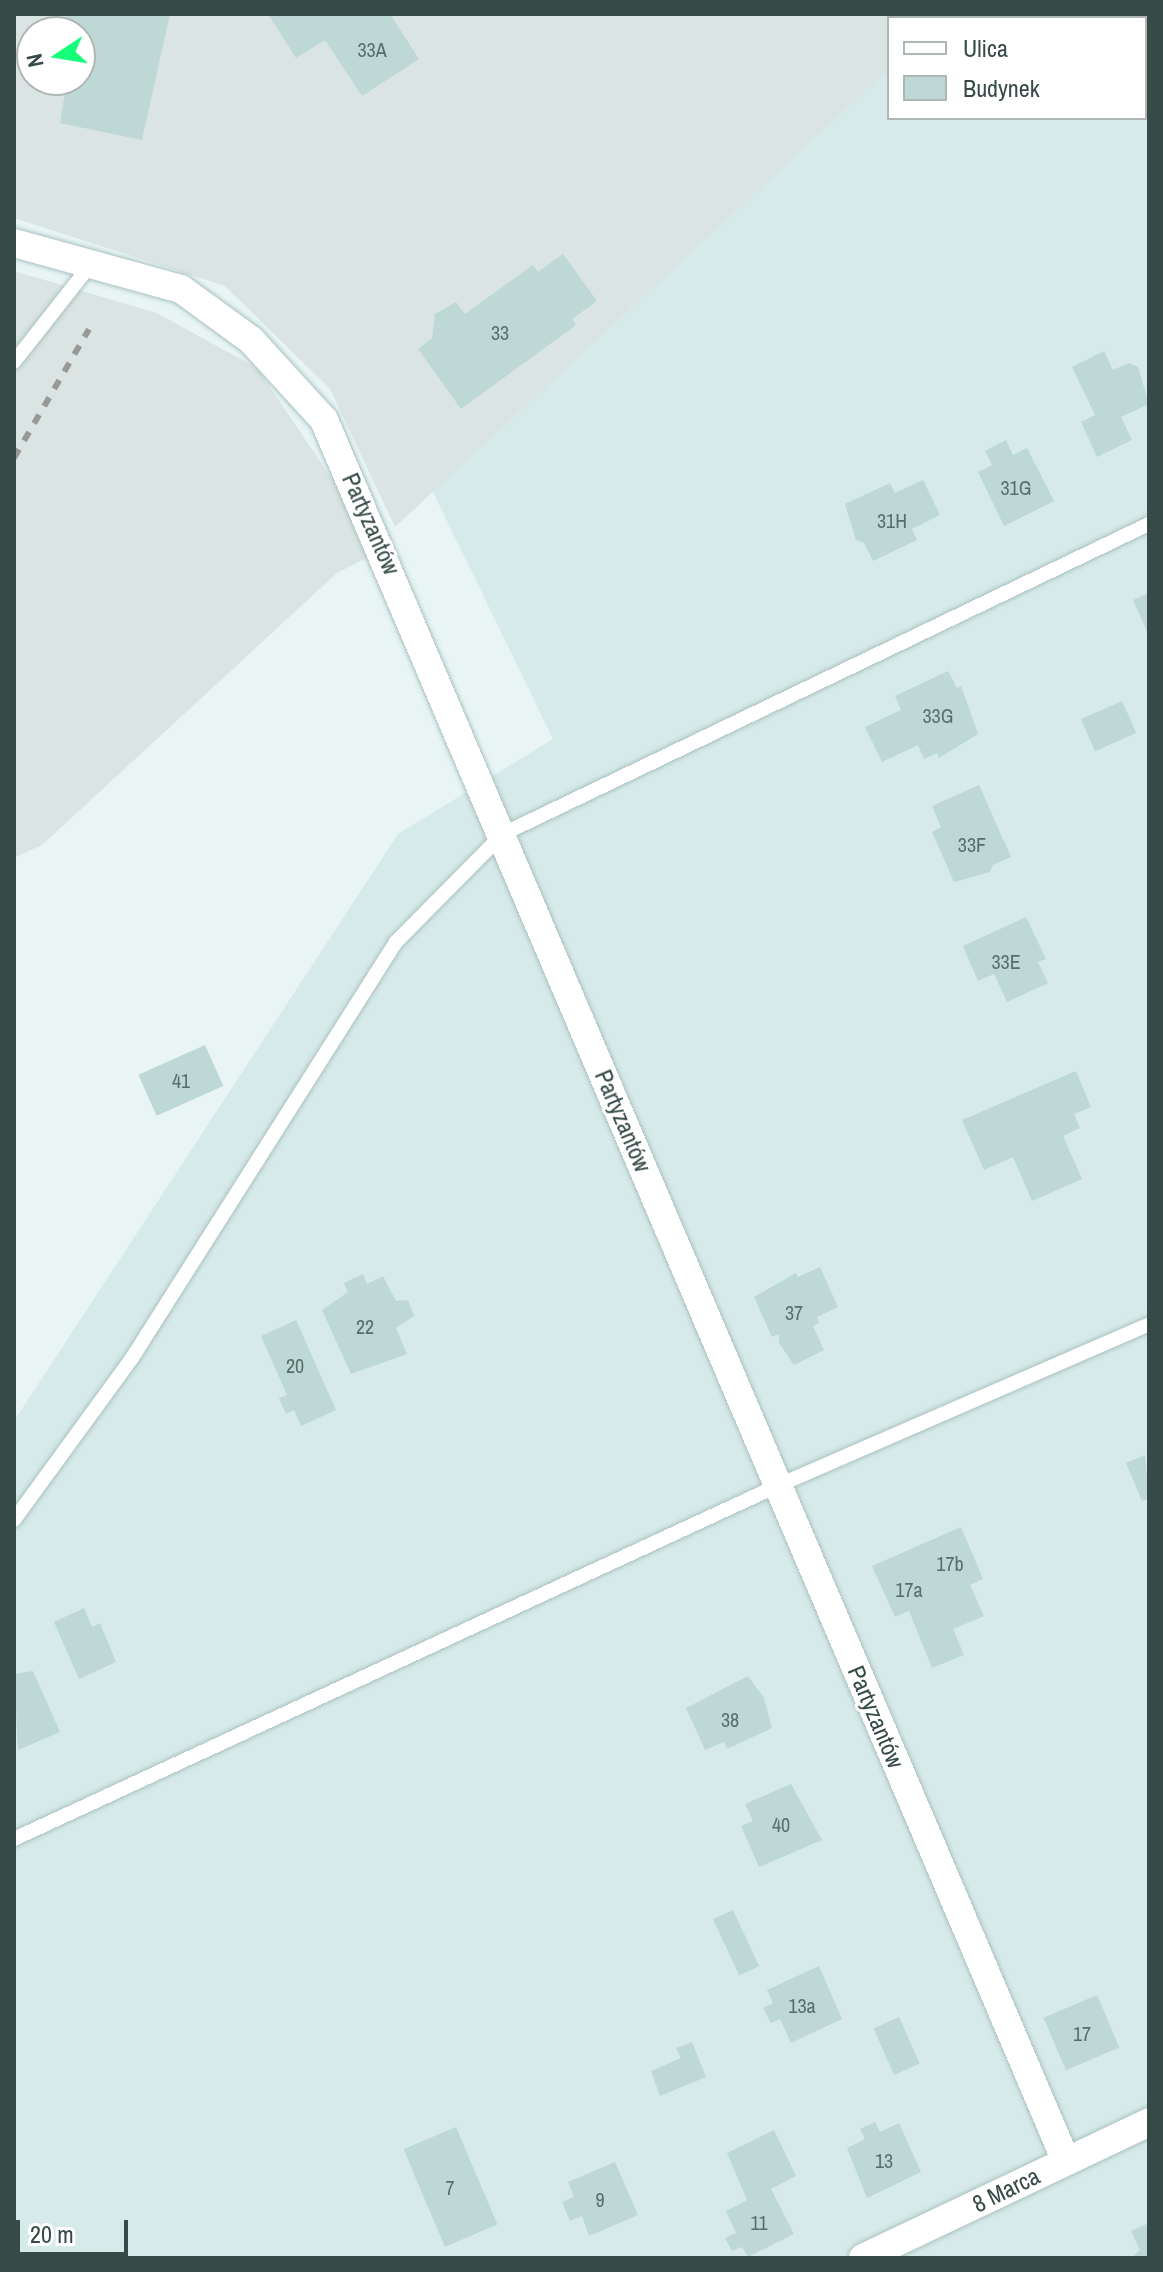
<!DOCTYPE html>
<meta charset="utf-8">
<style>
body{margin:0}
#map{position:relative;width:1163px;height:2272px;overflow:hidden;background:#e9f5f5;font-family:"Archivo Narrow",sans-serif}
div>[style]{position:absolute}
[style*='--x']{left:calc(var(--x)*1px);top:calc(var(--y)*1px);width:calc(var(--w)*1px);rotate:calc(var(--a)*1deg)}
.residential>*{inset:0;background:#d6eae9}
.industrial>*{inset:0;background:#dae5e3}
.building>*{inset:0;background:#bdd8d5;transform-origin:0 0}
.roads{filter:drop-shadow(0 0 2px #aac2c0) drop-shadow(0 0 2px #aac2c0)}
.lane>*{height:14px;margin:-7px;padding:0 7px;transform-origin:7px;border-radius:7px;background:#fff}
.street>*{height:28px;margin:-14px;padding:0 14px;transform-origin:14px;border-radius:14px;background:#fff}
.rail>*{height:6px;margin-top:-3px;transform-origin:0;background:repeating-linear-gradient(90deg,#989898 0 10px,transparent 0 20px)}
span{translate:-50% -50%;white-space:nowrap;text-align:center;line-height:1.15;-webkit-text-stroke:6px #fff;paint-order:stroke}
.number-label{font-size:20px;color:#586e6b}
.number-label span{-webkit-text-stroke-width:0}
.street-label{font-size:24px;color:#364a48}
.frame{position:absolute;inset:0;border:16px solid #364a48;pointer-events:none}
.legend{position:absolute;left:887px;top:16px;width:260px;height:104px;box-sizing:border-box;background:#fff;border:2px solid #afb7b6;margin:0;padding:10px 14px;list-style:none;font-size:24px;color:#364a48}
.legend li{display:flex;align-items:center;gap:16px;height:40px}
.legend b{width:40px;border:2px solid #afb7b6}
.north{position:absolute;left:16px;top:16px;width:80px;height:80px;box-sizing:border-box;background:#fff;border:2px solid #afb7b6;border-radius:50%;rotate:258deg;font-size:22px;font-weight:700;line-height:32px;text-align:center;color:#364a48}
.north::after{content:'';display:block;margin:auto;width:28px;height:36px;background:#16ff7a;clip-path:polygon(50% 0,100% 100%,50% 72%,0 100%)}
.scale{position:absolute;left:16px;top:2220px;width:112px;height:36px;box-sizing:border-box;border:4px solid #364a48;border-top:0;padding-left:10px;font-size:24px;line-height:28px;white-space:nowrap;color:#364a48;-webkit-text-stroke:6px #fff;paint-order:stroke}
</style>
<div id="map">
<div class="residential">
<div style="clip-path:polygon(evenodd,767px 14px,1149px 14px,1149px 2258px,14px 2258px,14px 1421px,398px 834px,553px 739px,337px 295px,767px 14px,889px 18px,1145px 18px,1145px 118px,889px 118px,889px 18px)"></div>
</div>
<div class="industrial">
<div style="clip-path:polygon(evenodd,14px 14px,949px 14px,889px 18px,889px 69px,395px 527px,330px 389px,225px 286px,14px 218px,14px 14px,32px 32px,80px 32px,80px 80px,32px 80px,32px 32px)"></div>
<div style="clip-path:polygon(14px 271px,157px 313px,257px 368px,334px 482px,367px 558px,337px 573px,42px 845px,14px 858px)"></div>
</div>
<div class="building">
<div style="clip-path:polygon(66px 14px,170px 14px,142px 140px,60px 123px,67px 80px,80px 80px,80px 32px,62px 32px)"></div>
<div style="clip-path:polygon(268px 14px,390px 14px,419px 59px,362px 96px,325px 40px,296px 58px)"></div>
<div style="clip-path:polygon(563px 254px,597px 301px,572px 319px,576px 325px,461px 409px,418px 349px,432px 338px,435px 314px,456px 302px,465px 314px,533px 265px,538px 272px)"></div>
<div style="clip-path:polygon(1104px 351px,1113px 370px,1129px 363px,1138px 367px,1149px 404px,1121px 417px,1132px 440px,1097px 457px,1081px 422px,1095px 415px,1072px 367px)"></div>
<div style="clip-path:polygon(1006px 440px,1013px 455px,1027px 448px,1054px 501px,1004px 526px,978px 472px,992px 465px,985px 451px)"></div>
<div style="clip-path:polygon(923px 480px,940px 515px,912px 529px,917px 540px,873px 561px,864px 543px,856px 540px,845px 504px,890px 483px,895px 493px)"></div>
<div style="clip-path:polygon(1149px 593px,1149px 636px,1133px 600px)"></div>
<div style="clip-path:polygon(948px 671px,957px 688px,961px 686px,978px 734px,939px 758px,937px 753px,924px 759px,918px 745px,882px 762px,865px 727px,901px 710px,895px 696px)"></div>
<div style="left:1122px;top:701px;width:35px;height:45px;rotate:66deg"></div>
<div style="clip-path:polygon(979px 785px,1011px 857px,993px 865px,990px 872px,954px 882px,932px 832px,941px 827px,932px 806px)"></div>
<div style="clip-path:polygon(1026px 917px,1046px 959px,1038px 962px,1048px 983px,1007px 1002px,994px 974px,978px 981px,963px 946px)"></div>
<div style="left:205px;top:1045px;width:45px;height:73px;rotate:66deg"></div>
<div style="clip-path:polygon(1076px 1071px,1091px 1107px,1074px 1114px,1080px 1128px,1063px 1136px,1082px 1179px,1032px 1201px,1013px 1157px,984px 1170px,962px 1120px)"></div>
<div style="clip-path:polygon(820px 1267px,838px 1307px,817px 1317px,819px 1323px,813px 1326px,824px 1350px,794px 1365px,779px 1343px,779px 1334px,772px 1337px,754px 1297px,796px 1273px,798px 1277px)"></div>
<div style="clip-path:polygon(363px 1274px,367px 1284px,383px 1276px,396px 1301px,408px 1300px,414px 1316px,396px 1328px,407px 1354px,351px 1374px,322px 1310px,348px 1292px,344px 1283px)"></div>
<div style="clip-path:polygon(296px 1320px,336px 1410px,301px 1426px,294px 1410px,286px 1414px,279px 1398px,287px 1395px,261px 1336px)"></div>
<div style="clip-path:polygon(1145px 1455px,1149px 1498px,1142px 1501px,1126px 1463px)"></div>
<div style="clip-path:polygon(961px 1527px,983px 1579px,970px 1585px,984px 1616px,953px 1629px,964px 1655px,932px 1668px,909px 1611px,895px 1617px,872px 1566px)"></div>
<div style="clip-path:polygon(84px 1608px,92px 1627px,100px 1623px,116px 1662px,79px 1679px,54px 1622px)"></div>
<div style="clip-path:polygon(33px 1671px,60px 1732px,18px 1750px,14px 1674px)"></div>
<div style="clip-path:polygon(748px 1676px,764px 1698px,772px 1728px,727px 1749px,724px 1742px,705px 1750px,686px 1708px)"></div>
<div style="clip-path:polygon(791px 1784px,822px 1840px,759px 1867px,741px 1826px,753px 1821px,745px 1804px)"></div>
<div style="left:733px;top:1910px;width:62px;height:22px;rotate:65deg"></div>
<div style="clip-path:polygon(819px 1966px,842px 2019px,791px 2043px,780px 2019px,771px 2023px,763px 2008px,773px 2003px,767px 1990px)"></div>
<div style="left:1097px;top:1995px;width:57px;height:58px;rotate:67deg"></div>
<div style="left:899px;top:2017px;width:51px;height:28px;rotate:66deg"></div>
<div style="clip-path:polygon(692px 2042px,706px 2077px,660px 2096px,651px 2071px,681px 2058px,676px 2048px)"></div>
<div style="clip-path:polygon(875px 2122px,880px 2132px,899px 2123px,921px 2172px,867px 2198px,847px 2148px,865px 2139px,860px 2129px)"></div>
<div style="left:456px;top:2127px;width:106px;height:57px;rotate:67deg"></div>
<div style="clip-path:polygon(774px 2130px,796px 2176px,771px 2189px,794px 2234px,748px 2257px,742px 2247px,732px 2251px,725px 2238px,736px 2233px,726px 2211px,747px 2200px,727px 2153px)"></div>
<div style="clip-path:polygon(615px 2162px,638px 2215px,589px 2236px,582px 2216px,570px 2221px,562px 2202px,574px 2197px,568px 2182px)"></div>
<div style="clip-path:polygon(1149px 2223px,1149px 2258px,1131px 2258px,1140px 2250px,1131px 2231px)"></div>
</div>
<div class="roads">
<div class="lane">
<div style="--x:14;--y:362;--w:125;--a:-51.8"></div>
<div style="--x:14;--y:1520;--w:200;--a:-53.9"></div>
<div style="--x:132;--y:1358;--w:493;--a:-57.6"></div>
<div style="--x:396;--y:942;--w:152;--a:-45.3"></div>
<div style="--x:503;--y:834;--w:717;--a:-25.64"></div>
<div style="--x:14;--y:1839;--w:841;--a:-24.83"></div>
<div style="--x:777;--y:1486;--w:406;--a:-23.5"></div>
</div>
<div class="street">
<div style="--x:14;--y:243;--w:173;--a:15.4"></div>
<div style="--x:181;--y:289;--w:87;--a:36.1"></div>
<div style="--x:251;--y:340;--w:108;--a:47.6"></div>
<div style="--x:324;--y:420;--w:1893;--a:66.92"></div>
<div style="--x:863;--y:2258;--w:317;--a:-25.4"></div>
</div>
</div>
<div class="rail">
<div style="--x:14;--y:458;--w:149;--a:-59.8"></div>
</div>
<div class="number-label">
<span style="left:372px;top:49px">33A</span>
<span style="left:500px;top:332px">33</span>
<span style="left:1016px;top:487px">31G</span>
<span style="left:892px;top:520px">31H</span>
<span style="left:938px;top:715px">33G</span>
<span style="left:972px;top:844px">33F</span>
<span style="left:1006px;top:961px">33E</span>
<span style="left:181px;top:1080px">41</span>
<span style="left:794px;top:1312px">37</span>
<span style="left:365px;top:1326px">22</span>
<span style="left:295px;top:1365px">20</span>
<span style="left:950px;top:1563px">17b</span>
<span style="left:909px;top:1589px">17a</span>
<span style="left:730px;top:1719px">38</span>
<span style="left:781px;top:1824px">40</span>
<span style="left:802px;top:2005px">13a</span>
<span style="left:1082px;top:2033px">17</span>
<span style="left:884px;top:2160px">13</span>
<span style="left:450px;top:2187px">7</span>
<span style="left:600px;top:2199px">9</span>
<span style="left:759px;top:2222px">11</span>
</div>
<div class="street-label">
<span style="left:371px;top:524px;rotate:66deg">Partyzantów</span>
<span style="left:623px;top:1121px;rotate:67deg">Partyzantów</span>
<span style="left:876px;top:1717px;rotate:67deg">Partyzantów</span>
<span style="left:1006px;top:2190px;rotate:-26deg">8 Marca</span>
</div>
<div class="frame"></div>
<ul class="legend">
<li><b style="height:10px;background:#fff"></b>Ulica</li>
<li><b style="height:22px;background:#bdd8d5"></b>Budynek</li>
</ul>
<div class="north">N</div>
<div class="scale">20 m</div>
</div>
